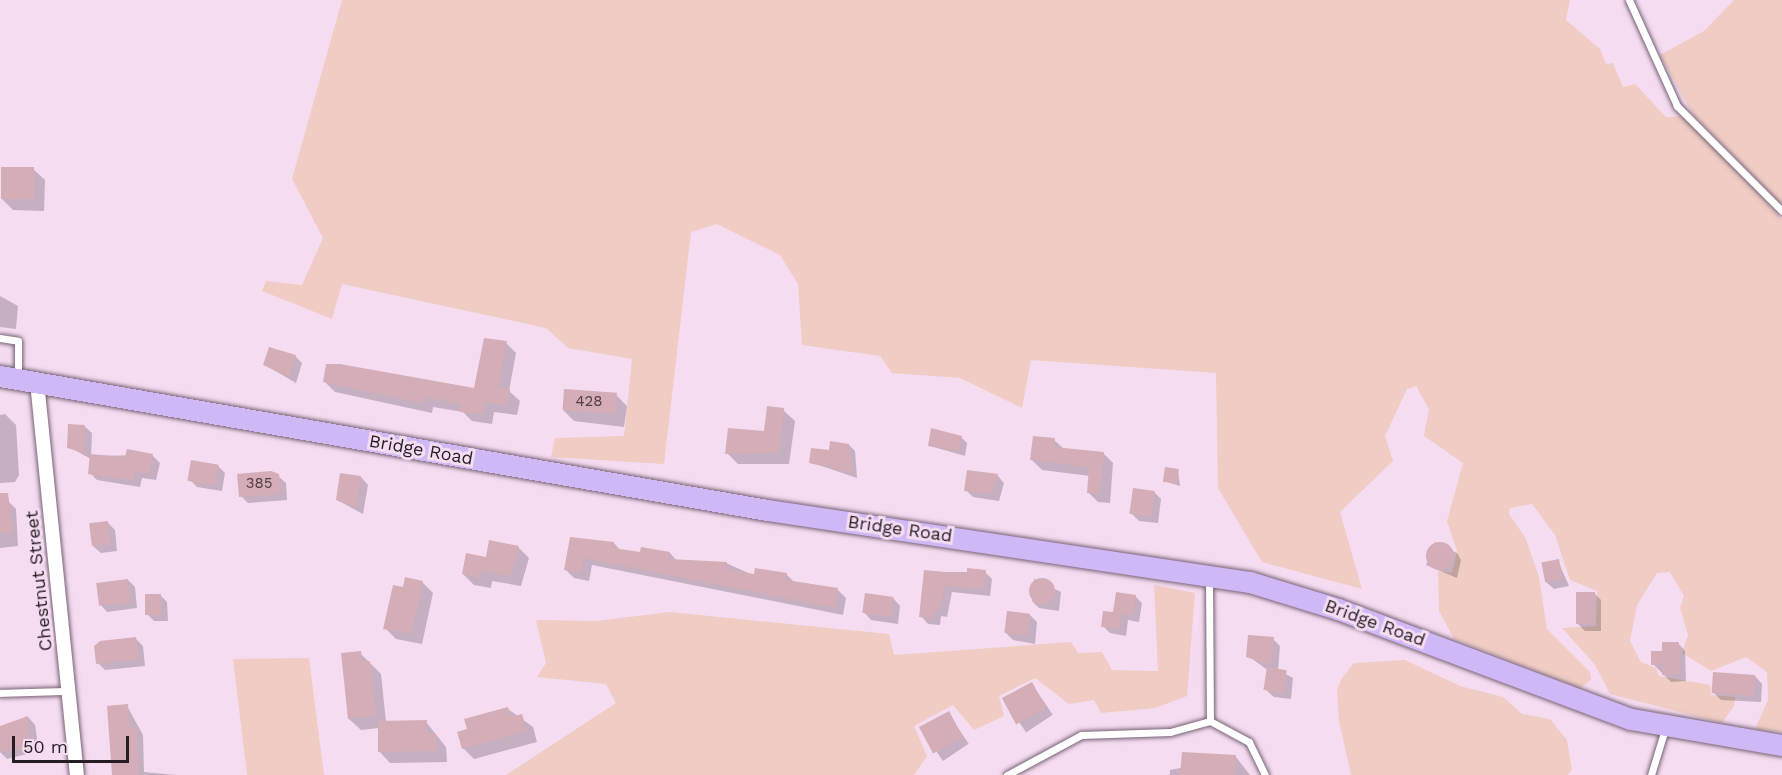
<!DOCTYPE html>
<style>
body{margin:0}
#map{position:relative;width:1782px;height:775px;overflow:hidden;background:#f5dcf1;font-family:"Work Sans",sans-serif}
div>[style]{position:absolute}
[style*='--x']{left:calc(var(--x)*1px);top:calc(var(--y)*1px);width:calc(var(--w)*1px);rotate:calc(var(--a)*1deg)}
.green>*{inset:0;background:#f0ccc4}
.shadow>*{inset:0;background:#0003;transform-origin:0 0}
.building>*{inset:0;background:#d5adb6;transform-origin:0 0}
.round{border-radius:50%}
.roads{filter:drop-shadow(0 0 2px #776274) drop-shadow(0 0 2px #776274)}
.service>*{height:7px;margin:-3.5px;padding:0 3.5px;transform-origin:3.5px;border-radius:3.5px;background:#fff}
.minor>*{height:14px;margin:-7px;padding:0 7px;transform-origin:7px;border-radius:7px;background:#fff}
.primary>*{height:21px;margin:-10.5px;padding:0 10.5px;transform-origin:10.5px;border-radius:10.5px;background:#cfb8f6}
span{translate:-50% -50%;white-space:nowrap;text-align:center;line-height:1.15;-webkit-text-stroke:6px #f5dcf1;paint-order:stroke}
.number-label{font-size:15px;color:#514048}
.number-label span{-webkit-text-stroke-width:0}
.street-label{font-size:18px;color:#251c24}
.scale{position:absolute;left:12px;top:736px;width:117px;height:27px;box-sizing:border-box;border:3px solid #251c24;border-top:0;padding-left:8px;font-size:18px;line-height:21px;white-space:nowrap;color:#251c24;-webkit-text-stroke:4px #f5dcf1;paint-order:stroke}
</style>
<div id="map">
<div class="green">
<div style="clip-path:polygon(342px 0,1570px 0,1566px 20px,1600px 49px,1606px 64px,1613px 63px,1623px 87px,1635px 84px,1666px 117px,1684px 116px,1782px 219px,1782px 732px,1755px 729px,1768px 700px,1767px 672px,1746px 657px,1711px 671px,1682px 653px,1688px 635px,1680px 608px,1684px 596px,1670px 572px,1657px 573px,1637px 605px,1630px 641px,1641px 662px,1656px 668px,1659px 676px,1710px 685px,1711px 695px,1735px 697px,1734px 706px,1722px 723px,1610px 694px,1595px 665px,1562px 628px,1596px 626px,1597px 591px,1570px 580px,1555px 535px,1532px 504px,1510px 508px,1509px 514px,1525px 537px,1539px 577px,1547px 629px,1590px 672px,1591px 680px,1580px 688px,1454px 639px,1439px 611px,1438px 571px,1452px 573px,1457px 551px,1447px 521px,1463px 463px,1424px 436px,1429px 409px,1416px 386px,1407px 389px,1385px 436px,1393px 461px,1340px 512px,1362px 589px,1262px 562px,1218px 488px,1216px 373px,1031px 360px,1022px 408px,960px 378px,892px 373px,880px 356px,802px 345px,798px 284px,780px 255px,717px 224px,691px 232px,664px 464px,551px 457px,555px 438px,624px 436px,632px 359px,568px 348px,546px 328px,342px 284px,332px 319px,262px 291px,266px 281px,302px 285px,323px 238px,292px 179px)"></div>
<div style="clip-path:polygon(1734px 0,1782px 0,1782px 205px,1692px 113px,1660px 55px,1704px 31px)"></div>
<div style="clip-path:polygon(1154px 585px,1195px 593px,1187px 696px,1155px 708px,1101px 713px,1094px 700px,1069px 704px,1035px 678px,999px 696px,1004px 716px,974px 730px,953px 705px,914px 726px,927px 756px,914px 775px,506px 775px,616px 703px,606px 684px,537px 677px,546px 663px,536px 620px,596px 621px,670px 612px,889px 634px,894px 655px,1071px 642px,1078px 653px,1102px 652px,1112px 670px,1158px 671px)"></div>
<div style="clip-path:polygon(309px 658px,324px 775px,247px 775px,233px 659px)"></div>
<div style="clip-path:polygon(1405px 660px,1460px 686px,1503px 697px,1522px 714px,1550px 719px,1567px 740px,1572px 770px,1567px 775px,1351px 775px,1339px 721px,1337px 690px,1342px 678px,1354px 663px)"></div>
</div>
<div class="shadow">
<div style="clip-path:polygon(33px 169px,45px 180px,44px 211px,13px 210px,2px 199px)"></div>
<div style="clip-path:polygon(0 296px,18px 306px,16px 329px,0 327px)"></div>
<div style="clip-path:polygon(506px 343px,516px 353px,509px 391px,520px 401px,517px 415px,494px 412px,492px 424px,472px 421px,463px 412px,433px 407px,432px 413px,335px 392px,325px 382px,476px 389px)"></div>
<div style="clip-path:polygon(295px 356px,302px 363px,296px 383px,265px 365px)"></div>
<div style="clip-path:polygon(616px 395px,627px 406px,624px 427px,574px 421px,563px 410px)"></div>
<div style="clip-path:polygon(783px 410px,795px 421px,789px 464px,738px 464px,727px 453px,766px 432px)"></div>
<div style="clip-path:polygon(5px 414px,16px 425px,19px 475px,15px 482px,0 483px,0 415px)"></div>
<div style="clip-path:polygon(84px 426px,92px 433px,91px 456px,152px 455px,160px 463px,156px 480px,142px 478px,140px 487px,97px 480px,90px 473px,91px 459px,71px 448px)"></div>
<div style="clip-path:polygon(961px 437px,967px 443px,965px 456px,930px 446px)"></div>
<div style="clip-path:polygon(1054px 440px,1064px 449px,1103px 453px,1113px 463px,1110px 503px,1098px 502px,1088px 492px,1090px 476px,1042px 470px,1032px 460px)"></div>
<div style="clip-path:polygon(849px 445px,855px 451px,857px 478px,810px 462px)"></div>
<div style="clip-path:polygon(218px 466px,225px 473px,222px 491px,197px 487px,190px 480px)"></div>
<div style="clip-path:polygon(1178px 470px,1180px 486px,1164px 481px)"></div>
<div style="clip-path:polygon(997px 475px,1004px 483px,999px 501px,973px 497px,966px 490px)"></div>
<div style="clip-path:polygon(278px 476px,286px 483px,287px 500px,248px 503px,241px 496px)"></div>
<div style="clip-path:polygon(361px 477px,368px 485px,363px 514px,337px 500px)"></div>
<div style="clip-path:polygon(1154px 492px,1161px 499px,1158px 523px,1139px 521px,1131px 513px)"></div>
<div style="clip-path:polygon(9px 502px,16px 509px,18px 546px,0 548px,0 503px)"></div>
<div style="clip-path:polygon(108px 523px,115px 530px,117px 551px,101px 553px,93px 546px)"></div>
<div style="clip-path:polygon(571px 539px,614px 543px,621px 551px,641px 554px,670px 553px,677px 561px,726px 563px,755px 576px,786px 574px,795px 583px,838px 590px,846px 598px,843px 615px,592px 565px,589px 581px,574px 578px,566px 570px)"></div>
<div style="clip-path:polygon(1435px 542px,1457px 553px,1461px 560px,1457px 578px,1426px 565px)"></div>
<div style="clip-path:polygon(518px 547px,529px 558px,521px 586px,492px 581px,491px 588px,474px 585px,463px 574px)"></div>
<div style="clip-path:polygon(1558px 561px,1569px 586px,1554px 589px,1546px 582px)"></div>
<div style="clip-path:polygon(926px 572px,985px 572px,992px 579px,990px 596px,952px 592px,947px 617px,941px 616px,940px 625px,928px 624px,921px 616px)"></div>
<div style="clip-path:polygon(1034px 579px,1061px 592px,1059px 611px,1039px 608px,1032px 601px)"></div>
<div style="clip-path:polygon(128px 580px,135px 587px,137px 608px,107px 612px,100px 604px)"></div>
<div style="clip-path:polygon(422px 582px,433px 593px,422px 644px,396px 639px,385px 628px,404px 588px)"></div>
<div style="clip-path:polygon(1594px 593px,1601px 600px,1601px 631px,1585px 631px,1577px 623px)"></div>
<div style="clip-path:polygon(160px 595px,167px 602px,168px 621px,154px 621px,147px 614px)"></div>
<div style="clip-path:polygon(1135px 596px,1142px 603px,1139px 622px,1128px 620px,1126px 636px,1110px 633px,1103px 626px)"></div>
<div style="clip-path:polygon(893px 598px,900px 606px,898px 624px,871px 620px,864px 612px)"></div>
<div style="clip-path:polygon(1030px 615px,1037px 622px,1035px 644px,1013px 640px,1006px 633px)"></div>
<div style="clip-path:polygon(136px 639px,143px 646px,145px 666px,105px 670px,98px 663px)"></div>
<div style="clip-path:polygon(1273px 639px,1280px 646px,1278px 670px,1293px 678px,1291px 699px,1274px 697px,1266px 690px,1269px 671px,1248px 656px)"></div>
<div style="clip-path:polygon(1678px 643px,1685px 651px,1686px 681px,1671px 682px,1653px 664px)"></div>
<div style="clip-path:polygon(360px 653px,381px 674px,386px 722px,426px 722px,446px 747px,447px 762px,390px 763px,379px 751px,379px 728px,361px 730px,349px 719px)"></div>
<div style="clip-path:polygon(1755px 676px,1762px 684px,1761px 702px,1721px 700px,1713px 692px)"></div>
<div style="left:1032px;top:684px;width:37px;height:32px;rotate:56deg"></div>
<div style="clip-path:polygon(127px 706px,143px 735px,144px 772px,176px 775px,113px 775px)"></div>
<div style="clip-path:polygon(508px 709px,533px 727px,537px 742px,474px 759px,463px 748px)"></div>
<div style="left:948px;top:713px;width:37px;height:31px;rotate:56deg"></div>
<div style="clip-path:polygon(28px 717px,35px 725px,39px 751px,7px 759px,0 752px,0 728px)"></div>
<div style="clip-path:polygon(1236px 757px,1250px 775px,1170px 775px,1170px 770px)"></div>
</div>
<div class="building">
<div style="left:1px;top:167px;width:33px;height:32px"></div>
<div style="clip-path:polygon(484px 338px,507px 341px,498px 388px,510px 389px,508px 405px,484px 402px,482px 415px,460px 412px,461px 404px,423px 397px,422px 403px,323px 382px,326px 364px,340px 364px,474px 388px)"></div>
<div style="clip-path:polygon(269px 347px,296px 355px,289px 377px,263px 365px)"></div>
<div style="left:564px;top:389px;width:53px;height:21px;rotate:4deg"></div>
<div style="clip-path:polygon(767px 406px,784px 408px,779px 453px,725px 454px,728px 428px,764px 431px)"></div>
<div style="clip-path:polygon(68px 424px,85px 425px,84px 453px,67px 448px)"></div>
<div style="clip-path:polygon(931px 428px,962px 436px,959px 451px,928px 446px)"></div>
<div style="clip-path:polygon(1033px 436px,1055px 438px,1054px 447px,1104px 452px,1100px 494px,1087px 493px,1089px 467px,1030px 460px)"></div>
<div style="clip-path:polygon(830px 441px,849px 444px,852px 473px,809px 463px,811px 448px,829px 450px)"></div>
<div style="clip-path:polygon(127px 449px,153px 454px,149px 474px,135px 471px,133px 480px,88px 474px,90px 454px,125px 457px)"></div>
<div style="left:191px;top:460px;width:28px;height:21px;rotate:10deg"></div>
<div style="left:1165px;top:467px;width:14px;height:15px;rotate:8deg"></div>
<div style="clip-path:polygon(967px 470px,998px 474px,992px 494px,964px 491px)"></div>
<div style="clip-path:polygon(271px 471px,279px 474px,281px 494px,239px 497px,237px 474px)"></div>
<div style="clip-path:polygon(340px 473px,361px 476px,356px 507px,336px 500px)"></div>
<div style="left:1133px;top:488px;width:22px;height:26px;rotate:8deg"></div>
<div style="clip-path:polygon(0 493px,8px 493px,13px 532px,0 534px)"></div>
<div style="left:108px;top:521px;width:23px;height:19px;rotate:83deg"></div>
<div style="clip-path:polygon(570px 537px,614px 542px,613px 548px,640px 552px,641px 547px,670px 552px,669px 559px,727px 562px,726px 569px,754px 574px,755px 568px,787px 573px,786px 580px,838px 588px,835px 608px,584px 558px,581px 573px,564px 570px)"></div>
<div style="clip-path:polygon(489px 540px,519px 546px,510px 576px,481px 570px,480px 578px,462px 574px,466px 553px,486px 557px)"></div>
<div class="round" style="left:1426px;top:542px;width:28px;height:28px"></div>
<div style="left:1559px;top:559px;width:20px;height:18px;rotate:79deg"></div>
<div style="clip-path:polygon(967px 568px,986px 570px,983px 589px,945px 585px,940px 610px,934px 609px,933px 618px,919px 617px,924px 570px,967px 574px)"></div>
<div style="clip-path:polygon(405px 577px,423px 581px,411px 634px,383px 629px,393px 585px,403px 587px)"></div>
<div class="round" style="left:1029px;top:578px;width:26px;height:26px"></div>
<div style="left:128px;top:579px;width:23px;height:32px;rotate:83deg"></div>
<div style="clip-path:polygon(1116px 592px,1136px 595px,1133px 615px,1121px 614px,1119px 629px,1101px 627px,1103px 611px,1113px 612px)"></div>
<div style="left:1576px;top:592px;width:19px;height:32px"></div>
<div style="left:865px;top:593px;width:29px;height:20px;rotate:8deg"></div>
<div style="left:145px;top:594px;width:16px;height:21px"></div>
<div style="left:1007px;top:611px;width:23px;height:22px;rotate:7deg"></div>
<div style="clip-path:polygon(1248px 635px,1274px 637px,1271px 665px,1246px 657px)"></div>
<div style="clip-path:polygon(136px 637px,139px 659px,96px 664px,94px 646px,100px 641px)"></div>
<div style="clip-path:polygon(1662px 642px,1679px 642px,1679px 674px,1662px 675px,1662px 665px,1651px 665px,1651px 651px,1662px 651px)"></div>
<div style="clip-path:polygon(361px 651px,362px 662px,370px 661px,376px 716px,348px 719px,341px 653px)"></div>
<div style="left:1267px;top:667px;width:20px;height:23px;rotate:9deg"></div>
<div style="left:1713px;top:672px;width:42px;height:21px;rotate:4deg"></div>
<div style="left:1032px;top:682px;width:30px;height:34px;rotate:62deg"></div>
<div style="clip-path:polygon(128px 704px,130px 728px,137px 727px,138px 775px,112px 775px,107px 706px)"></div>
<div style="clip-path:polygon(508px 707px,511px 717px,522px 714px,527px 731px,462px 749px,457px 732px,467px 729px,464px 719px)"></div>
<div style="left:949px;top:711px;width:30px;height:34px;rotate:62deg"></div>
<div style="clip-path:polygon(28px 716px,30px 748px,0 752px,0 726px)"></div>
<div style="clip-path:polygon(427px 720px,427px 734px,436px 734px,436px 751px,378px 752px,378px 721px)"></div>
<div style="clip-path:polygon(1182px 752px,1236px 755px,1235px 775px,1180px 775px)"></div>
</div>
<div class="roads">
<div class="service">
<div style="--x:1629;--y:0;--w:116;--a:65.6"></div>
<div style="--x:1677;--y:106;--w:148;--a:45"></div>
<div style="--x:0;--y:338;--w:18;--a:9"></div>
<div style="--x:18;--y:341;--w:34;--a:90"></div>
<div style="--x:1209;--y:580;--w:141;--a:89.6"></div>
<div style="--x:1210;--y:721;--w:44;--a:28.3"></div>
<div style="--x:1249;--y:742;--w:37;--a:64"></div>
<div style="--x:0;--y:693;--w:69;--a:-1.7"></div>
<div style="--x:1007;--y:775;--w:84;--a:-28.4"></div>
<div style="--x:1081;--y:735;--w:89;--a:-1.9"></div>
<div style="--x:1170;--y:732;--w:41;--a:-15.4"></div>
<div style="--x:1651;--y:775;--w:48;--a:-73.1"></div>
</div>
<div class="minor">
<div style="--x:37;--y:382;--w:395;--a:84.2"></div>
</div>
<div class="primary">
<div style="--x:0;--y:376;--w:779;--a:9.91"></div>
<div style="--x:767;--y:510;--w:488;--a:8.5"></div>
<div style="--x:1250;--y:582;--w:92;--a:17.1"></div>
<div style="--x:1338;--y:609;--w:313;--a:20.6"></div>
<div style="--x:1631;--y:719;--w:153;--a:9.8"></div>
</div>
</div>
<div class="number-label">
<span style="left:589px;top:402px">428</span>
<span style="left:259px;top:484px">385</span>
</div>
<div class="street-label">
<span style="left:421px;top:450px;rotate:10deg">Bridge Road</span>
<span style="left:900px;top:529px;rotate:8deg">Bridge Road</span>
<span style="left:39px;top:581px;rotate:-96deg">Chestnut Street</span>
<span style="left:1375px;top:623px;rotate:20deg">Bridge Road</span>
</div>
<div class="scale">50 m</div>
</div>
